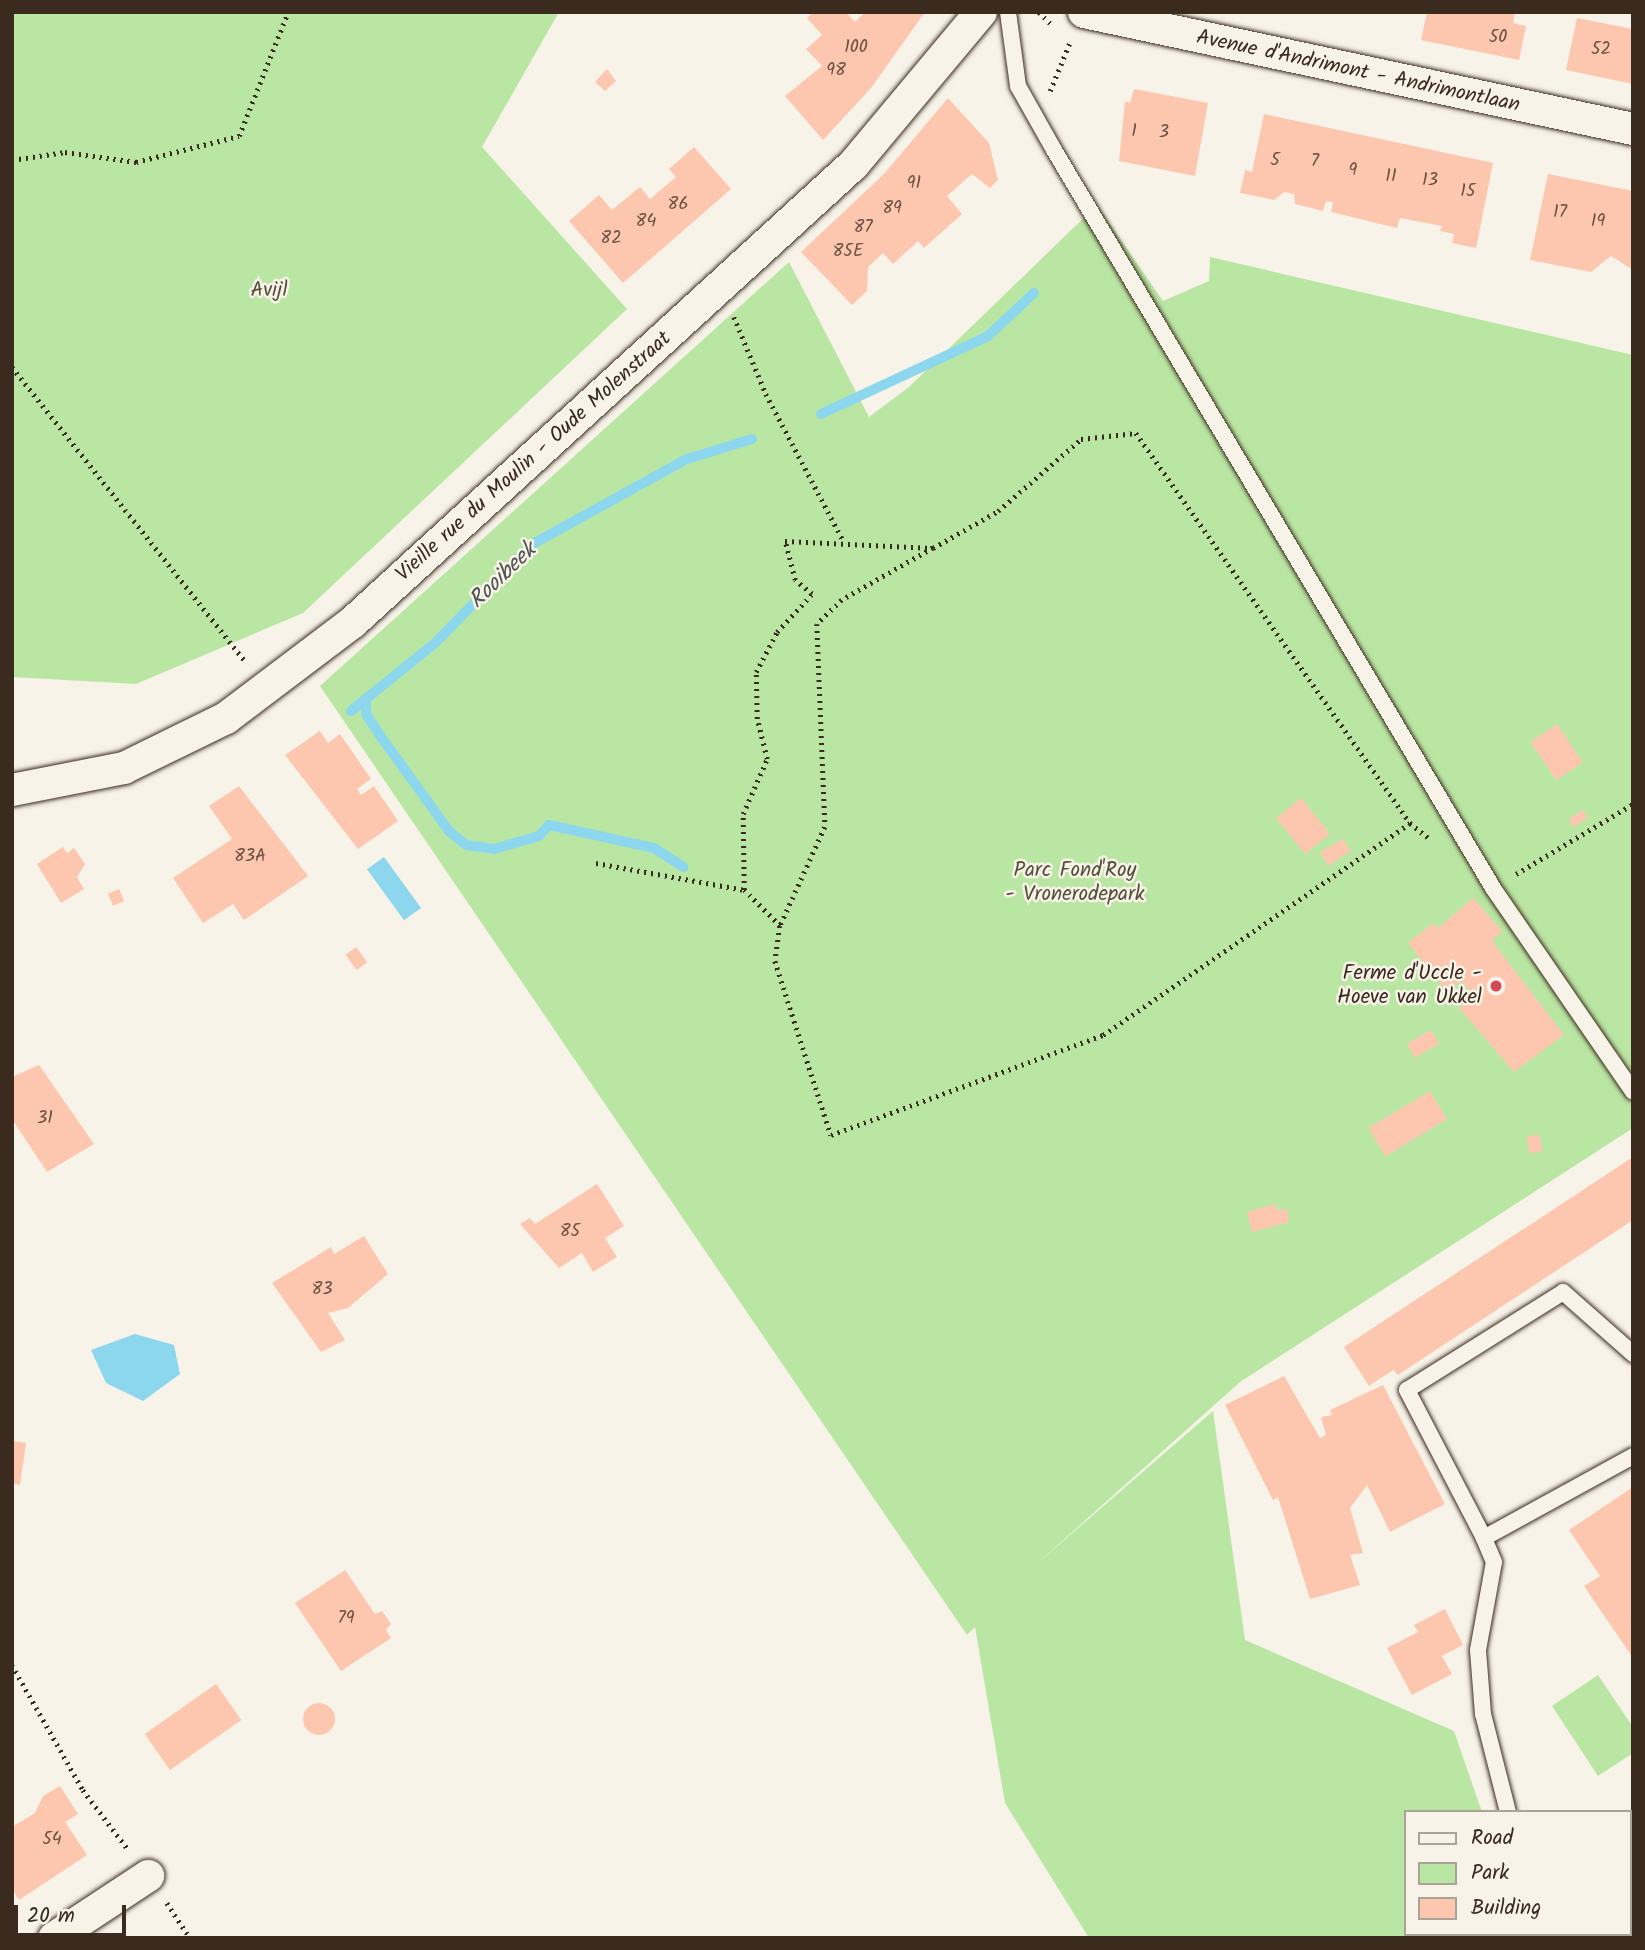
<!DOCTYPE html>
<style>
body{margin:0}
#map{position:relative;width:1645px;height:1950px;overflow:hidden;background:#f7f3e8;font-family:Kalam,sans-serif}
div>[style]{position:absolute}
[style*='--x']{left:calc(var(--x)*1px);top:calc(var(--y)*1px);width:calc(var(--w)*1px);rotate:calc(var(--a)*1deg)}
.green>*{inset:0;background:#bae6a3}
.water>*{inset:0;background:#8dd7ee;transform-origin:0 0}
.stream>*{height:10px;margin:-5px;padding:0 5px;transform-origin:5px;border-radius:5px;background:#8dd7ee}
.building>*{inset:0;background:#fdc7af;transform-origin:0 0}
.round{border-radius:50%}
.path>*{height:4.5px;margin-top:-2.25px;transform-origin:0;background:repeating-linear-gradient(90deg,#3b2a1e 0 2px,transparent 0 7px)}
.roads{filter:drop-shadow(0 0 2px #3b2a1e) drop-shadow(0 0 2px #3b2a1e)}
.service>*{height:16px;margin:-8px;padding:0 8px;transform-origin:8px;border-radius:8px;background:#f7f3e8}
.minor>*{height:32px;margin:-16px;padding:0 16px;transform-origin:16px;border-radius:16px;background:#f7f3e8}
.dots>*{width:19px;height:19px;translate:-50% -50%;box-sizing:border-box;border:4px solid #f7f3e8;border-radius:50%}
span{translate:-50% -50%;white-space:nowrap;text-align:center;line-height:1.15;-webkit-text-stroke:5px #f7f3e8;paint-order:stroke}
.number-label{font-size:18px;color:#6c5142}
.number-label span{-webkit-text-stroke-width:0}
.street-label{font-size:21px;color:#3b2a1e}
.park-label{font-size:21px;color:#545039}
.poi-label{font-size:21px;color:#3b2a1e}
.right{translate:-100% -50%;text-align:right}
.water-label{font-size:23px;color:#505552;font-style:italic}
.frame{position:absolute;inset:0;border:14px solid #3b2a1e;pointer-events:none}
.legend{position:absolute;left:1404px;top:1810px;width:228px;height:126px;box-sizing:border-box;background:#f7f3e8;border:2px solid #aca397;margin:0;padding:9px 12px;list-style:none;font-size:21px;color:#3b2a1e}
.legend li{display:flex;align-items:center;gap:14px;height:35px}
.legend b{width:35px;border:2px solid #aca397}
.scale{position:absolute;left:14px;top:1905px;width:112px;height:32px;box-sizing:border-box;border:4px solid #3b2a1e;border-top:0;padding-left:9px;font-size:21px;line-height:24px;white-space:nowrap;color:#3b2a1e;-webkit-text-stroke:5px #f7f3e8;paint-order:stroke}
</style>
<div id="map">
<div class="green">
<div style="clip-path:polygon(12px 12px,559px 12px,482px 147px,627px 309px,303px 613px,136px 684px,12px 677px)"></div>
<div style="clip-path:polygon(1097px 205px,1163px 301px,1209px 281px,1210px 257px,1633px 355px,1633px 1128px,1240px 1382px,1032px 1568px,1213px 1411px,1245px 1640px,1454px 1731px,1482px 1812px,1405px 1812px,1405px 1934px,1515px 1938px,1089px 1938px,1005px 1803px,975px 1627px,967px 1635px,320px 686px,789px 262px,869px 417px,909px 387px)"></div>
<div style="clip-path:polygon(1598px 1675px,1633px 1727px,1633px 1753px,1598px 1776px,1552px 1706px)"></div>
</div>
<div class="water">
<div style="left:384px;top:857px;width:63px;height:21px;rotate:54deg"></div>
<div style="clip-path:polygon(135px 1334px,174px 1345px,180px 1374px,143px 1401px,106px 1383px,91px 1350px)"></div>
</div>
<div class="stream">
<div style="--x:821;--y:414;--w:184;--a:-25"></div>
<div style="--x:988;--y:336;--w:63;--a:-43.1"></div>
<div style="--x:366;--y:699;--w:15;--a:90"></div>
<div style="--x:366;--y:714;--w:24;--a:57"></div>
<div style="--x:379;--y:734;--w:120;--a:54.2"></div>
<div style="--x:449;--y:831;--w:22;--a:39"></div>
<div style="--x:466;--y:845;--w:28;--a:8"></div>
<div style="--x:494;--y:849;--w:47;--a:-16.1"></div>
<div style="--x:539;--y:836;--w:15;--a:-48"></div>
<div style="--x:549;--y:825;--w:107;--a:12.4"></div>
<div style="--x:654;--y:848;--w:35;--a:33"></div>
<div style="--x:351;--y:711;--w:108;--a:-39"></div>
<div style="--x:435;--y:643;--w:137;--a:-45.6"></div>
<div style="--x:531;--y:545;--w:178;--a:-28.9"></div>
<div style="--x:687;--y:459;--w:68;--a:-17.1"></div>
</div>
<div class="building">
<div style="clip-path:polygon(813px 12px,846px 12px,855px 22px,865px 12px,925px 12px,871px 88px,823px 140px,785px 96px,822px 66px,806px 49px,822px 35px,807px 18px)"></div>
<div style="clip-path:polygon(1427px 12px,1515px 12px,1513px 23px,1526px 26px,1519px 60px,1421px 40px)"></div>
<div style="clip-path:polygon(1577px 18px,1633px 29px,1633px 84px,1566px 70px)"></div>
<div style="clip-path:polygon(607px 69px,616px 81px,605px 91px,595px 82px)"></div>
<div style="clip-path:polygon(1134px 89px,1208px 103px,1195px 176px,1119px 161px,1125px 101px,1130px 103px)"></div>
<div style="clip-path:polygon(948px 98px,989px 143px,998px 180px,990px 188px,972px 174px,947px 196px,962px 214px,924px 248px,918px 241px,893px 264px,883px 253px,868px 267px,867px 291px,852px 305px,801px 252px,884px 174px)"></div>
<div style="clip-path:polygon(1264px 114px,1493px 163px,1476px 248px,1452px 243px,1454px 234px,1440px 231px,1442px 226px,1400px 218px,1397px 228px,1331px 212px,1333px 202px,1326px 201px,1323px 211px,1295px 204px,1294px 194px,1284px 192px,1274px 200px,1240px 193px,1245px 170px,1252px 172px)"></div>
<div style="clip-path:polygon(694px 147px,731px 189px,623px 283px,569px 221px,599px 195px,612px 210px,640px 187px,650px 199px,676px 177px,669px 169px)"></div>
<div style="clip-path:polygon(1548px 174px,1633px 191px,1633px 270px,1611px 256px,1591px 272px,1530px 260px)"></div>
<div style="left:1557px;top:724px;width:46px;height:32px;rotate:56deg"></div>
<div style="clip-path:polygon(320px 731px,328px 743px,340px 734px,371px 779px,357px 789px,361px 795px,374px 786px,398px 821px,358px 849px,285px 755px)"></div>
<div style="clip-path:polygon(239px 786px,308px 876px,244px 920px,233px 904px,203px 923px,173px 878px,232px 839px,209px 806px)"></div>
<div style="left:1301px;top:798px;width:46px;height:32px;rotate:51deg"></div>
<div style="left:1583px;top:810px;width:9px;height:17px;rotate:58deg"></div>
<div style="clip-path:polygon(1343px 839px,1351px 851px,1328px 866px,1320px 852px)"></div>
<div style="clip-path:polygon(63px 847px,67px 853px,74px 848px,85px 864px,77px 877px,84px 889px,61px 903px,37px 864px)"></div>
<div style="left:119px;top:889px;width:13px;height:12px;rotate:67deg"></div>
<div style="clip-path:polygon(1473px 898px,1502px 931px,1492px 941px,1564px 1035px,1514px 1072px,1459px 1008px,1474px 996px,1461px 981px,1447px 991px,1408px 943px,1433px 923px,1438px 928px)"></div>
<div style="left:356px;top:947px;width:19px;height:13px;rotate:54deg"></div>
<div style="left:1431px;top:1030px;width:16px;height:28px;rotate:60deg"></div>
<div style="clip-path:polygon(39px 1065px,94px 1144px,47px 1172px,12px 1119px,12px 1077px)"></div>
<div style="left:1430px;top:1091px;width:33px;height:72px;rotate:59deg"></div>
<div style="left:1539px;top:1134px;width:17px;height:13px;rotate:77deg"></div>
<div style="clip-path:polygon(1633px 1157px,1633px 1220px,1398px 1375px,1393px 1370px,1369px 1386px,1344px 1347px)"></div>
<div style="clip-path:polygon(597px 1184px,624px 1226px,605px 1238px,617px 1257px,593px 1272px,582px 1253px,559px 1268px,520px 1224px,530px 1218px,535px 1224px)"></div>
<div style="clip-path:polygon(1275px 1204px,1277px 1210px,1287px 1209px,1289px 1222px,1252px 1232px,1247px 1212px)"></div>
<div style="clip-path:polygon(364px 1236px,388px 1274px,348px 1308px,328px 1313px,345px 1340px,321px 1352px,272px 1283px,331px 1247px,334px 1254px)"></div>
<div style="clip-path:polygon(1284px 1376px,1320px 1438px,1326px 1435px,1321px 1417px,1332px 1415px,1330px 1410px,1383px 1385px,1445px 1504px,1390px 1532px,1367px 1485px,1350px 1508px,1363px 1553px,1350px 1555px,1360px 1585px,1310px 1599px,1278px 1497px,1273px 1500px,1225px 1405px)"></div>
<div style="clip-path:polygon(12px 1441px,26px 1443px,20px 1485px,12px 1483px)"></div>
<div style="clip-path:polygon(1633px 1487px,1633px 1658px,1584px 1586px,1600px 1576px,1569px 1530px)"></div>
<div style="clip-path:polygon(345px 1570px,375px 1614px,382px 1611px,391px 1624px,386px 1630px,391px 1638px,341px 1671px,295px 1603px)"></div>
<div style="clip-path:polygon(1445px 1609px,1463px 1645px,1442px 1656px,1452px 1674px,1412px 1695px,1387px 1648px,1418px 1632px,1414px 1625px)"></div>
<div style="left:216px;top:1684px;width:44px;height:87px;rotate:55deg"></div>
<div class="round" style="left:303px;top:1703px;width:32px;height:32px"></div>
<div style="clip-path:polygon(60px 1786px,78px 1814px,65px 1822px,87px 1855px,19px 1900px,12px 1889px,12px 1827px,35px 1813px,43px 1796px)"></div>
<div style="clip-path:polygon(1633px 1833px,1633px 1929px,1629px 1923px)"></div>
</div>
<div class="path">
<div style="--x:1039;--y:12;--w:17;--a:45"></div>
<div style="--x:1050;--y:91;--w:53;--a:-67.8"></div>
<div style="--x:12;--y:160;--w:54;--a:-8.6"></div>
<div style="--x:65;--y:152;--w:72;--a:8"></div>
<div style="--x:136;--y:162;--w:106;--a:-14.2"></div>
<div style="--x:239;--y:136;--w:133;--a:-68.4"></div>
<div style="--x:734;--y:317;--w:83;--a:67.4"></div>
<div style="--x:766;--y:394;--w:167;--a:62.2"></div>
<div style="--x:12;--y:367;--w:377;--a:51.6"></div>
<div style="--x:933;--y:548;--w:105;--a:150.3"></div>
<div style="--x:842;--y:600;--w:35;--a:136"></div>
<div style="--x:817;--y:624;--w:203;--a:87.7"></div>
<div style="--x:825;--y:827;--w:109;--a:114.4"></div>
<div style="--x:780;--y:926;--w:35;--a:98"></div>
<div style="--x:775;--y:961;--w:183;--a:72.2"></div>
<div style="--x:831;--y:1135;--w:290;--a:-20.2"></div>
<div style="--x:1103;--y:1035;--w:373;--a:-34.6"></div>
<div style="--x:1410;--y:823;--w:26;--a:39"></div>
<div style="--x:596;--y:863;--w:150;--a:10.3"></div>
<div style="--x:1516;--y:874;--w:136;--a:-30.9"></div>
<div style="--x:780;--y:926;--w:51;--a:-135"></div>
<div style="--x:744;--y:890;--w:76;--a:-90.8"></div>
<div style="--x:743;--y:814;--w:60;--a:-66.4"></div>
<div style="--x:767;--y:759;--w:41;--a:-104"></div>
<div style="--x:757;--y:719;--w:47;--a:-91.2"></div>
<div style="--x:756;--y:672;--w:45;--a:-62.3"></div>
<div style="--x:777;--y:632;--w:52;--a:-47.4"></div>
<div style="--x:812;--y:594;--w:22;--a:-141"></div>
<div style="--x:795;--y:580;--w:40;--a:-104.4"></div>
<div style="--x:785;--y:541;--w:148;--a:2.7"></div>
<div style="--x:933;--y:548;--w:75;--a:-29.6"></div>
<div style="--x:998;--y:511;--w:110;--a:-40.9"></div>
<div style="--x:1081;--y:439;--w:55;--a:-6.2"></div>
<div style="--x:1136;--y:433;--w:477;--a:54.9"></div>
<div style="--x:12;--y:1665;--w:144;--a:60.4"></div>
<div style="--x:83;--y:1790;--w:73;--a:52.8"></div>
<div style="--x:167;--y:1903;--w:42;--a:56.7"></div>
</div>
<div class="roads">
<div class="service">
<div style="--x:1008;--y:12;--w:75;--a:82.3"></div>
<div style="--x:1018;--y:86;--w:73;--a:60.6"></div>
<div style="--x:1054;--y:150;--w:859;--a:59.25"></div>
<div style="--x:1493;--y:888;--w:247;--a:55.5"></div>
<div style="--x:1484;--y:1538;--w:167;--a:-117.5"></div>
<div style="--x:1407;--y:1390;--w:184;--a:-32.1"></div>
<div style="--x:1563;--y:1292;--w:94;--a:41.5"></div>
<div style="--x:1508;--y:1812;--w:101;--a:-104.3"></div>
<div style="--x:1483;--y:1714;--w:64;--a:-94.5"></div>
<div style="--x:1478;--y:1650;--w:89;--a:-79.7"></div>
<div style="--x:1494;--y:1562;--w:26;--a:-113"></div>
<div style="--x:1484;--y:1538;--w:170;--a:-28.8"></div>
<div style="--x:1535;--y:1938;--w:4;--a:-90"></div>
</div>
<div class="minor">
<div style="--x:1084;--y:12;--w:561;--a:12.03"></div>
<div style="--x:12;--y:790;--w:114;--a:-11.1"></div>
<div style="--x:124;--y:768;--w:114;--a:-26.1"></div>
<div style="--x:226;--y:718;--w:159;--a:-37.1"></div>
<div style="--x:353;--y:622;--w:679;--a:-42.43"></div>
<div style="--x:854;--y:164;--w:198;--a:-50.1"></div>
<div style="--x:54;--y:1938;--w:113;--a:-33.4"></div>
</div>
</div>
<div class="dots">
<div style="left:1496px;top:986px;background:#d1495b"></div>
</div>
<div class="number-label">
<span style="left:1498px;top:38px">50</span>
<span style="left:856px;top:48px">100</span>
<span style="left:1601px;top:50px">52</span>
<span style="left:836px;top:71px">98</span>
<span style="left:1134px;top:132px">1</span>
<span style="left:1164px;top:133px">3</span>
<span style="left:1275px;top:161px">5</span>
<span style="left:1315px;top:162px">7</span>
<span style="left:1353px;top:171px">9</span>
<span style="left:1391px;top:177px">11</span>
<span style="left:1430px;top:181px">13</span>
<span style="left:914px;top:184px">91</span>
<span style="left:1468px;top:192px">15</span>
<span style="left:678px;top:205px">86</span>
<span style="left:892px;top:209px">89</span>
<span style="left:1560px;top:213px">17</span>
<span style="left:646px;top:222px">84</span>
<span style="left:1598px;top:222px">19</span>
<span style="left:863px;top:228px">87</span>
<span style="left:611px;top:239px">82</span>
<span style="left:848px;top:252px">85E</span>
<span style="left:250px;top:857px">83A</span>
<span style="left:45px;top:1119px">31</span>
<span style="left:570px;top:1232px">85</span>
<span style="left:322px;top:1290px">83</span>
<span style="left:346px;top:1619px">79</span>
<span style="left:52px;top:1840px">54</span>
</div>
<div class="street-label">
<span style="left:1358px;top:72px;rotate:12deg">Avenue d'Andrimont - Andrimontlaan</span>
<span style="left:534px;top:457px;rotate:-42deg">Vieille rue du Moulin - Oude Molenstraat</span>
</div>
<div class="park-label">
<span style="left:269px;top:291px">Avijl</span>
<span style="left:1075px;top:883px">Parc Fond'Roy<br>- Vronerodepark</span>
</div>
<div class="poi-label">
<span class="right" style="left:1482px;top:986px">Ferme d'Uccle -<br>Hoeve van Ukkel</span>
</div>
<div class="water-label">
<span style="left:503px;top:576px;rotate:-44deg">Rooibeek</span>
</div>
<div class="frame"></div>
<ul class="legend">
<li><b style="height:9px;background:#f7f3e8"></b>Road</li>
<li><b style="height:19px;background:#bae6a3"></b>Park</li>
<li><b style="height:19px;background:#fdc7af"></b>Building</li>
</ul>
<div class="scale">20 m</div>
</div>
